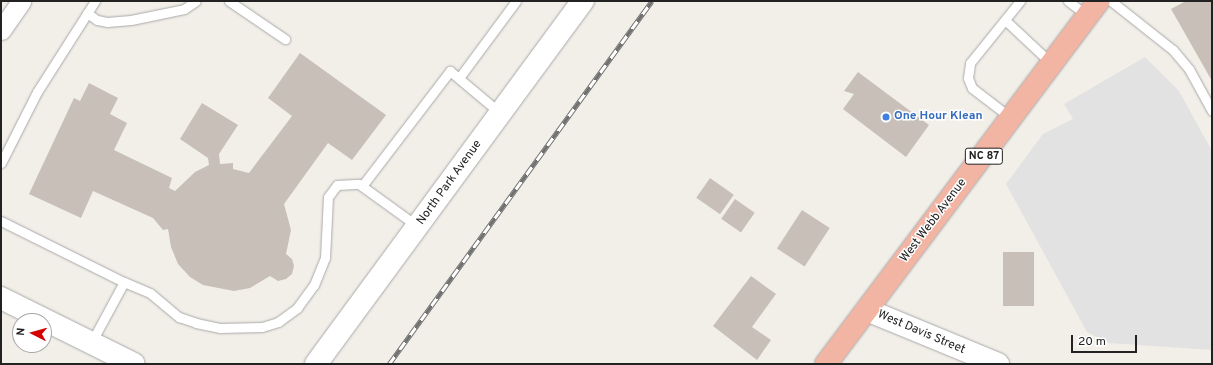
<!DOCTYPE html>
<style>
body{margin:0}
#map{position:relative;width:1213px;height:365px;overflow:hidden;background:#f2efe9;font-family:Overpass,sans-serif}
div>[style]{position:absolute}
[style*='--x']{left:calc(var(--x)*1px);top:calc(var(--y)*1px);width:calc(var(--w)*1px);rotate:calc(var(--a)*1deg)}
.parking>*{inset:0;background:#e2e2e2}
.building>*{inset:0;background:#c7bfb8;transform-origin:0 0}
.roads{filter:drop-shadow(0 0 1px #a9a9a9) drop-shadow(0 0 1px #a9a9a9)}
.service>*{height:9px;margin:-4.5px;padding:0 4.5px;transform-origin:4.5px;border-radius:4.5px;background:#fff}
.minor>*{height:19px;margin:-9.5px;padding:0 9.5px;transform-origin:9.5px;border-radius:9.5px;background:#fff}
.tertiary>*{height:22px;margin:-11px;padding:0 11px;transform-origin:11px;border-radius:11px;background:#fff}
.trunk>*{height:22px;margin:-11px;padding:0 11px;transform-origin:11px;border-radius:11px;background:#f2b4a3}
.rail>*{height:4.5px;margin-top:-2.25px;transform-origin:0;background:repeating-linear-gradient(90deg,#fff 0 9px,#707070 0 18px);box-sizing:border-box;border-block:1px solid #707070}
.dots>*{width:11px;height:11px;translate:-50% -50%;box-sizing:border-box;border:2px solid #fff;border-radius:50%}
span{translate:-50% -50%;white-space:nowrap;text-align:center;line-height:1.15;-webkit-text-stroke:3px #fff;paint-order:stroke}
.shield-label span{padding:1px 3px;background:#fff;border:1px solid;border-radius:3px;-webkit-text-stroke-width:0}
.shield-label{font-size:11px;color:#222;font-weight:700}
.shop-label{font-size:12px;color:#366cbe;font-weight:700}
.left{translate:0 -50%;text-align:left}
.street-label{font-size:12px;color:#222}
.frame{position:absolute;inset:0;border:2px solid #222;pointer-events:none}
.north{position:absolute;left:12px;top:313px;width:40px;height:40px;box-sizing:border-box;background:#fff;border:1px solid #a7a7a7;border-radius:50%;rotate:276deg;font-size:11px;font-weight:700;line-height:16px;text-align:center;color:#222}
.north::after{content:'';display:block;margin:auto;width:14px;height:18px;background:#d40000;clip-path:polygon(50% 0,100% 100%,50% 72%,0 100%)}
.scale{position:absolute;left:1071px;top:335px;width:66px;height:18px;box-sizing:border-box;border:2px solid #222;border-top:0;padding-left:5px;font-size:12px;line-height:14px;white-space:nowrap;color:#222;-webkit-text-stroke:3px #fff;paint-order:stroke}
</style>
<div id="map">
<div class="parking">
<div style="clip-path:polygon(1145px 57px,1179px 91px,1212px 151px,1212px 350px,1109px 343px,1087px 332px,1006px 184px,1043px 134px,1073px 119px,1064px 104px)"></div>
</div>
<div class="building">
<div style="clip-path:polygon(1186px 1px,1212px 1px,1212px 81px,1171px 9px)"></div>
<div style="clip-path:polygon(300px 53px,386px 115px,352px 160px,328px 143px,284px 204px,291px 230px,286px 254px,292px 259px,294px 266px,292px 274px,286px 279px,278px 281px,270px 276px,250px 288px,234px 291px,203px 285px,190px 277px,178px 264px,171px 247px,168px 229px,163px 230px,153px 218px,93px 191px,81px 218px,29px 194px,74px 98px,80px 101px,89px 83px,118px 98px,110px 114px,127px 123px,114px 150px,172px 178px,169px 188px,175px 191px,195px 172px,209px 165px,208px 158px,180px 139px,202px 103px,238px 125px,219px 154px,220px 164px,233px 163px,233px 169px,249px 173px,292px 116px,268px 98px)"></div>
<div style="clip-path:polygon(858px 72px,929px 125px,906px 157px,843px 109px,854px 94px,844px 91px)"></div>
<div style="left:710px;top:178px;width:29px;height:24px;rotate:35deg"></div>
<div style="left:735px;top:199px;width:24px;height:24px;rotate:35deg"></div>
<div style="left:802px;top:210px;width:33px;height:46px;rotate:33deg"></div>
<div style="left:1003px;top:252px;width:31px;height:54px"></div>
<div style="clip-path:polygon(751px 276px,776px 294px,752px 327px,771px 340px,757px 360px,713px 326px)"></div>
</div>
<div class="roads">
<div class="service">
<div style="--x:229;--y:1;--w:68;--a:34.2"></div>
<div style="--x:1068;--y:1;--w:25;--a:37"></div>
<div style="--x:1111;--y:1;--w:79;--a:38.3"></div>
<div style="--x:1173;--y:50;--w:25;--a:50"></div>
<div style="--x:1189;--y:69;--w:48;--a:61.3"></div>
<div style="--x:87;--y:13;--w:12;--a:35"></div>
<div style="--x:97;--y:20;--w:10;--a:11"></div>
<div style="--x:107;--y:22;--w:24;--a:-5"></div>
<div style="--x:131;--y:20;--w:54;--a:-11.7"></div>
<div style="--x:184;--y:9;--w:14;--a:-34"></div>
<div style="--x:1005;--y:20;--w:64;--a:43.1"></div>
<div style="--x:459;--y:78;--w:96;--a:-53.5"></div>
<div style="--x:1011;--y:118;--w:49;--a:-142.4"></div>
<div style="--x:972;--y:88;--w:11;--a:-112"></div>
<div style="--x:968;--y:78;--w:15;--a:-82"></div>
<div style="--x:970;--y:63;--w:80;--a:-51.1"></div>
<div style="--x:1;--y:163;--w:80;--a:-63.1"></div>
<div style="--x:37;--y:92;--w:108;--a:-57.5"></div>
<div style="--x:362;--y:186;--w:145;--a:-52.6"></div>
<div style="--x:450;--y:71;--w:65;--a:40"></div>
<div style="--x:1;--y:221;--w:137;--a:26.4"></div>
<div style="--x:124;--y:282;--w:69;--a:118.4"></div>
<div style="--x:124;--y:282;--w:28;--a:23"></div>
<div style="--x:150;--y:293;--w:38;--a:40"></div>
<div style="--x:179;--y:317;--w:18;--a:19"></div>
<div style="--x:196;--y:323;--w:25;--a:12"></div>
<div style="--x:220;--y:328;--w:42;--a:-1.4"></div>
<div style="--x:262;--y:327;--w:17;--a:-17"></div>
<div style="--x:278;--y:322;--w:24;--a:-36"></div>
<div style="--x:297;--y:308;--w:29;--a:-54"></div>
<div style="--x:314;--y:285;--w:29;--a:-68"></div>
<div style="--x:325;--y:258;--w:61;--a:-87.2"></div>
<div style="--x:328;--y:197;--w:15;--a:-53"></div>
<div style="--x:337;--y:185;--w:22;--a:-3"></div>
<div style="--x:359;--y:184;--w:72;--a:35.9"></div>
</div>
<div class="minor">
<div style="--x:1;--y:30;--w:35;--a:-55"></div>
</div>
<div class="tertiary">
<div style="--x:1;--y:298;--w:148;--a:26.4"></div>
<div style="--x:867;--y:310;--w:142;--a:22.4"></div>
<div style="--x:316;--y:364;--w:451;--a:-53.7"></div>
</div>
<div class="trunk">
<div style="--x:826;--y:364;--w:454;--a:-53.1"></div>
</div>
</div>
<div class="rail">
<div style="--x:389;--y:364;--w:448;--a:-54.1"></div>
</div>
<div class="dots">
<div style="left:886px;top:117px;background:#3f7fe0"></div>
</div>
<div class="shield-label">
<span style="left:984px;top:156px">NC 87</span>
</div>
<div class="shop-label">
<span class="left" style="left:894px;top:117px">One Hour Klean</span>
</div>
<div class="street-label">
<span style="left:450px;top:183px;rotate:-54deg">North Park Avenue</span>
<span style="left:934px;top:221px;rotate:-53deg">West Webb Avenue</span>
<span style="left:921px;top:333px;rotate:23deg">West Davis Street</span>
</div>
<div class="frame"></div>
<div class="north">N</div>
<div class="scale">20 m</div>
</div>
